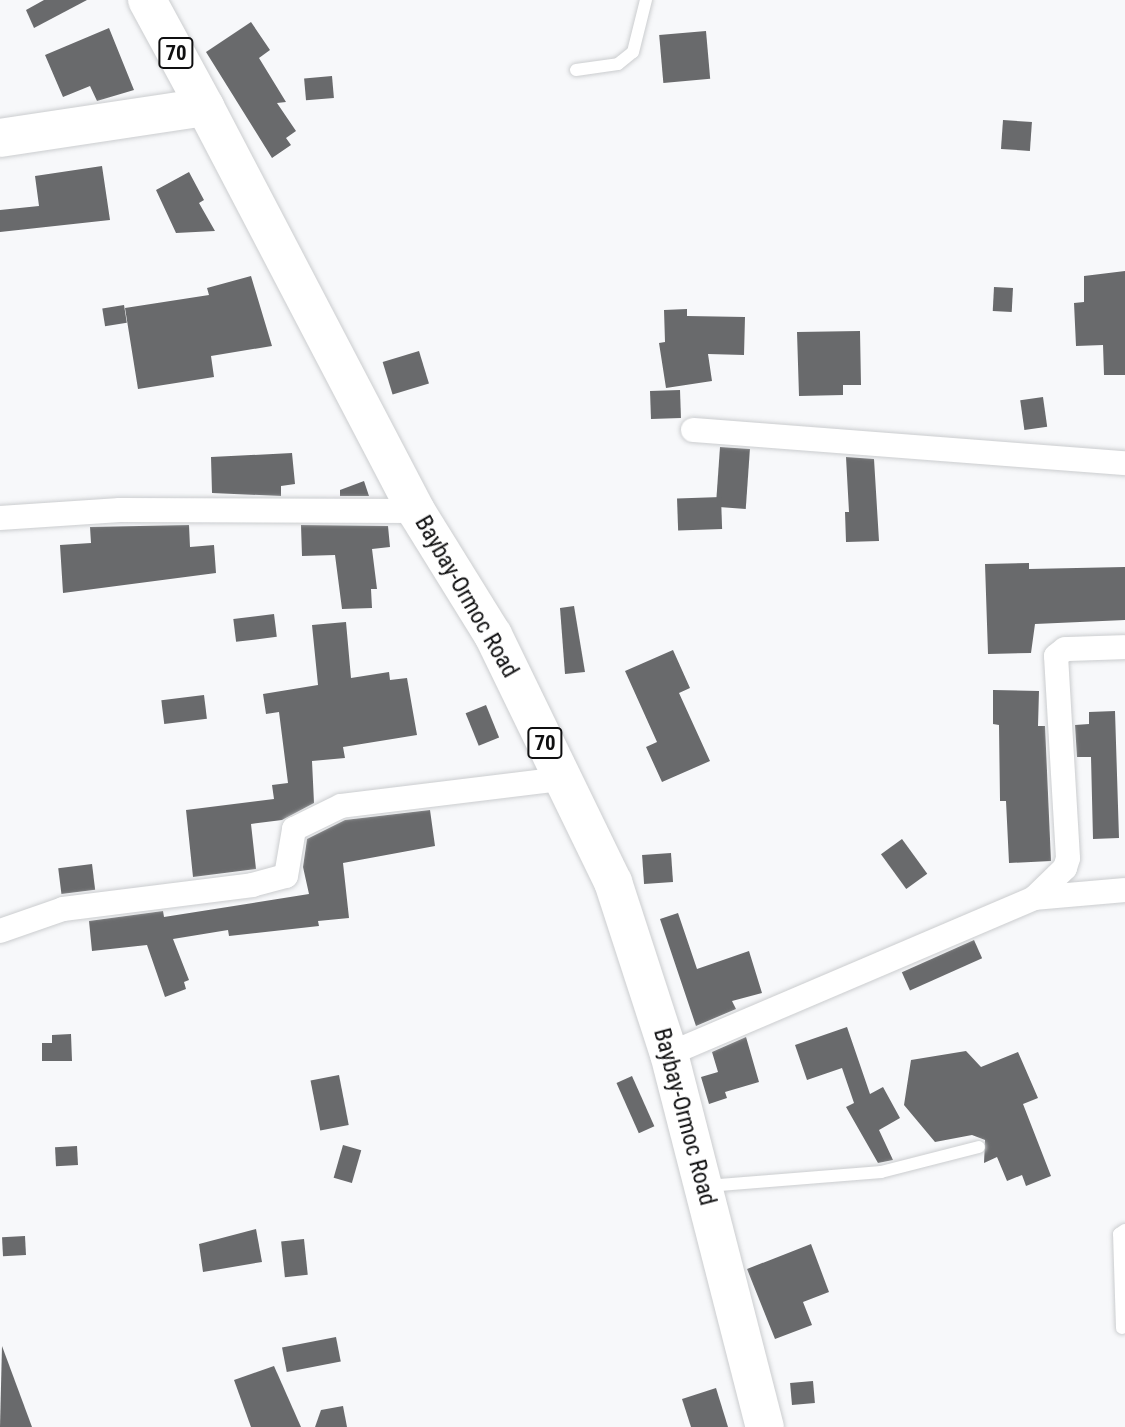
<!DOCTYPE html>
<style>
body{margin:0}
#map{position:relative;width:1125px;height:1427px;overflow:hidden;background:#f7f8fa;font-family:"Roboto Condensed",sans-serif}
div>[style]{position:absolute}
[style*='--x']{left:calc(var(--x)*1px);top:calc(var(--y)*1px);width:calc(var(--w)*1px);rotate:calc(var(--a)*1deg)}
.building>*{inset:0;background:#696a6c;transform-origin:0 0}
.roads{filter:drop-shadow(0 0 2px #cbcdcf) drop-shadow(0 0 2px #cbcdcf)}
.service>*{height:12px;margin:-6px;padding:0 6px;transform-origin:6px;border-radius:6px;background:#fff}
.minor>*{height:24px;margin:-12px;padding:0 12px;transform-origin:12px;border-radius:12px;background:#fff}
.primary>*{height:38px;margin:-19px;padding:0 19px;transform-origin:19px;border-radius:19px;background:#fff}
.trunk>*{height:38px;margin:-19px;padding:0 19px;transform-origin:19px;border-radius:19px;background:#fff}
span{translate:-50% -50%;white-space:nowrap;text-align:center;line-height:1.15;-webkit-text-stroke:5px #fff;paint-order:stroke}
.shield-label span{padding:2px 5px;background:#fff;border:2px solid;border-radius:5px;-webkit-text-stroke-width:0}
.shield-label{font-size:21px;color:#0f0f10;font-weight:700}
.street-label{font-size:23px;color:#0f0f10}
</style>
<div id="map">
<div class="building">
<div style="clip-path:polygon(44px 0,87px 0,34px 28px,26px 10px)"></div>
<div style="clip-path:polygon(251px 22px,270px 50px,259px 58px,286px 102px,277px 103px,296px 131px,286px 138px,291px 145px,272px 158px,206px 52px)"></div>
<div style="clip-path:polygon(109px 28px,134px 90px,97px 101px,90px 86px,63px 97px,45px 55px)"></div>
<div style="left:706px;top:31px;width:48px;height:47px;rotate:85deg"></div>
<div style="left:332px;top:76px;width:22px;height:28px;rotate:85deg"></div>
<div style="left:1003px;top:120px;width:29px;height:29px;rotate:4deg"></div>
<div style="clip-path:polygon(102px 166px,110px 220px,0 232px,0 210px,39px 206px,35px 176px)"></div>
<div style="clip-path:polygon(189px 172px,204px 200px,199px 203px,215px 231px,176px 233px,156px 190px)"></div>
<div style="clip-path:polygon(1125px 271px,1125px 375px,1104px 375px,1103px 345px,1076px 346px,1074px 303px,1084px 302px,1084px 276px)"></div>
<div style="clip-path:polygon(251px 276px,272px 346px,211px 356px,214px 377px,138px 389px,125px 308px,209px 295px,207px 288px)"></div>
<div style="left:994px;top:287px;width:19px;height:24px;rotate:3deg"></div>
<div style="left:124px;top:305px;width:18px;height:22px;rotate:81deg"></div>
<div style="clip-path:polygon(687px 309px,687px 316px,745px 317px,744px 355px,708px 354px,712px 381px,666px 388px,659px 343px,665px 342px,664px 310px)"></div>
<div style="clip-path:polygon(860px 331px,861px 385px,843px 385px,843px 395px,799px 396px,797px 332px)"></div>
<div style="left:419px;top:351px;width:34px;height:38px;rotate:73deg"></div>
<div style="left:680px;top:390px;width:28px;height:30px;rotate:88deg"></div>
<div style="left:1043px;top:397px;width:30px;height:23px;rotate:82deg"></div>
<div style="left:720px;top:447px;width:30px;height:60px;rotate:4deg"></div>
<div style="clip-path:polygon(292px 453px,295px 484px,281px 486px,281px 496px,212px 493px,211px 457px)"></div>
<div style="clip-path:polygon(846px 457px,874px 459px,879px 541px,846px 542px,845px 512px,849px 512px)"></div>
<div style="clip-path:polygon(364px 481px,369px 496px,340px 496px,340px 490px)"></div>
<div style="left:721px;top:497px;width:32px;height:44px;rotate:88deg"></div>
<div style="clip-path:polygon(189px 525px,190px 547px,214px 545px,216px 573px,63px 593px,60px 545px,91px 543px,90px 527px)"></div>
<div style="clip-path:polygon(301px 525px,388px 526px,390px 547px,372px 549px,377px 589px,371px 589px,372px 608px,342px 609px,335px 555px,302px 556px)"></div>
<div style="clip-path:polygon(1029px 563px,1029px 569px,1125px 567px,1125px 620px,1035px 624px,1031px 653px,988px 654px,985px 564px)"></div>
<div style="clip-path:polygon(574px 606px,585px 672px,565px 674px,560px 608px)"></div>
<div style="left:274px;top:614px;width:23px;height:41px;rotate:83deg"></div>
<div style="clip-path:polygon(346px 622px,351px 678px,389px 672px,390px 680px,407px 678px,417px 735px,343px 747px,345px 758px,312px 761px,314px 803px,282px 820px,251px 824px,256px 869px,193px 877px,186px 810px,274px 799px,272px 785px,288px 783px,279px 712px,266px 714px,263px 694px,318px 685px,312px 625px)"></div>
<div style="clip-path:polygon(673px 650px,690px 688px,679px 693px,710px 761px,662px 782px,646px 747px,657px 742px,625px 671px)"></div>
<div style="clip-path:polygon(993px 690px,1039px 691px,1038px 726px,1045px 726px,1051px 861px,1009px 863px,1006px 801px,1000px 801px,999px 725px,993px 724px)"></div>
<div style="left:204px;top:695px;width:24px;height:43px;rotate:83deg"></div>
<div style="left:486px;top:705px;width:35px;height:22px;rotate:68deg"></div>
<div style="clip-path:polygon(1115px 711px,1119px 838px,1093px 839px,1091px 757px,1077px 757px,1075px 725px,1089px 724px,1089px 712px)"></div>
<div style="clip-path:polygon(430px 810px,435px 846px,343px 863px,349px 918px,318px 921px,319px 926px,229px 936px,228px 930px,173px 939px,189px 980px,184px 982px,186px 989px,165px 997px,147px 945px,92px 951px,89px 921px,163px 911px,164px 917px,309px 894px,303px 867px,307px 839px,345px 820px)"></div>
<div style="left:902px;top:839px;width:43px;height:26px;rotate:54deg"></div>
<div style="left:671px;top:853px;width:29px;height:29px;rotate:86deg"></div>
<div style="left:92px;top:864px;width:26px;height:34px;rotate:83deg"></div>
<div style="clip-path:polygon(678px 913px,697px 969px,749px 951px,762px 993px,732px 1001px,736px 1009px,696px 1026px,660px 919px)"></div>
<div style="left:974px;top:940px;width:20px;height:79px;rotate:66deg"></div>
<div style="clip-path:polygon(847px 1027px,870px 1094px,883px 1087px,900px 1118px,879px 1130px,893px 1160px,878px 1163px,846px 1107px,854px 1103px,842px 1068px,807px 1080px,795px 1045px)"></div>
<div style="clip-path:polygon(71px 1034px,72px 1061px,42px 1061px,42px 1043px,52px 1043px,52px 1035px)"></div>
<div style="clip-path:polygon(746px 1037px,759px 1082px,725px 1092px,727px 1098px,709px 1104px,701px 1077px,718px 1072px,712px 1052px)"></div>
<div style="clip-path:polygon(966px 1051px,981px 1067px,1018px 1052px,1038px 1098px,1023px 1104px,1051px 1176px,1026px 1186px,1022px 1175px,1007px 1181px,997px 1157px,984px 1163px,985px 1140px,972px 1135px,935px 1142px,904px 1105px,911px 1060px)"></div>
<div style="left:339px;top:1075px;width:51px;height:29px;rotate:79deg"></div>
<div style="left:632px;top:1076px;width:55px;height:17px;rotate:66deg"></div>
<div style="left:343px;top:1145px;width:19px;height:34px;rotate:16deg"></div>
<div style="left:77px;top:1146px;width:19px;height:22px;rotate:87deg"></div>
<div style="clip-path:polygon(256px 1229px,262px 1262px,203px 1272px,199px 1244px)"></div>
<div style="left:25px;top:1236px;width:19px;height:23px;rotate:87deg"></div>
<div style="left:304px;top:1239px;width:36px;height:23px;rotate:84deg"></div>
<div style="clip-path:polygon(811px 1244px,829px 1292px,803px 1302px,812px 1325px,775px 1339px,747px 1269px)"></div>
<div style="left:336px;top:1337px;width:25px;height:55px;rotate:79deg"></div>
<div style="clip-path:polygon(2px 1346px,32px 1427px,0 1427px)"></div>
<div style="clip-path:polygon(274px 1366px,301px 1427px,251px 1427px,234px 1380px)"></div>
<div style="left:813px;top:1381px;width:22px;height:23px;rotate:85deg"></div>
<div style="clip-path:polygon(716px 1388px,728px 1427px,691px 1427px,682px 1399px)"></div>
<div style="clip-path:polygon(343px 1406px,347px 1427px,315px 1427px,321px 1410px)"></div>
</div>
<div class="roads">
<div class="service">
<div style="--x:576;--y:70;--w:42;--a:-8.1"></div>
<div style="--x:618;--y:64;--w:19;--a:-39"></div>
<div style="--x:633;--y:52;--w:54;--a:-76"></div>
<div style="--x:707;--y:1186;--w:175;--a:-4.6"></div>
<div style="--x:881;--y:1172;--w:101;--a:-14.3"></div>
<div style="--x:1122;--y:1328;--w:94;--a:-91.8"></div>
<div style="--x:1119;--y:1234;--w:7;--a:-34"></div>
</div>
<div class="minor">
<div style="--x:693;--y:430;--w:433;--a:4.4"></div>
<div style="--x:0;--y:518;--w:120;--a:-3.8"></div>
<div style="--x:120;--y:510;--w:296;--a:0.2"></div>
<div style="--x:1034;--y:898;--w:43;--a:-44.1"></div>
<div style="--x:1065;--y:868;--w:10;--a:-73"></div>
<div style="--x:1068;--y:858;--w:202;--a:-93.4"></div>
<div style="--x:1056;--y:656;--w:11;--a:-38"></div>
<div style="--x:1065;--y:649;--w:59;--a:-1.9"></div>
<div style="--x:0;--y:931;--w:67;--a:-19.2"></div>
<div style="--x:63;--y:909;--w:191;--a:-7.2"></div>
<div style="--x:252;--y:885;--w:35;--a:-15"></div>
<div style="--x:286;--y:876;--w:48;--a:-80.3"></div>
<div style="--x:294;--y:829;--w:52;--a:-26.1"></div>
<div style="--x:341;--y:806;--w:223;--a:-7"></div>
<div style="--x:669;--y:1054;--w:397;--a:-23.1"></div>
<div style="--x:1034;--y:898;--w:91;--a:-5"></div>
</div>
<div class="primary">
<div style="--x:147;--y:0;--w:122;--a:61.5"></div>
</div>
<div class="trunk">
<div style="--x:0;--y:138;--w:207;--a:-8.6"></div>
<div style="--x:205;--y:107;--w:456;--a:62.4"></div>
<div style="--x:416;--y:511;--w:146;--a:58.2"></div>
<div style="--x:493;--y:635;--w:275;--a:64.1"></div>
<div style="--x:613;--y:882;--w:181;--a:72"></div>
<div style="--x:669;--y:1054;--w:385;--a:75.6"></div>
</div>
</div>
<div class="shield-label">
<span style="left:176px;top:53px">70</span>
<span style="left:545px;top:743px">70</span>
</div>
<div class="street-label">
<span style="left:466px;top:597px;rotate:60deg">Baybay-Ormoc Road</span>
<span style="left:684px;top:1117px;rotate:75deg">Baybay-Ormoc Road</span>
</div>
</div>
